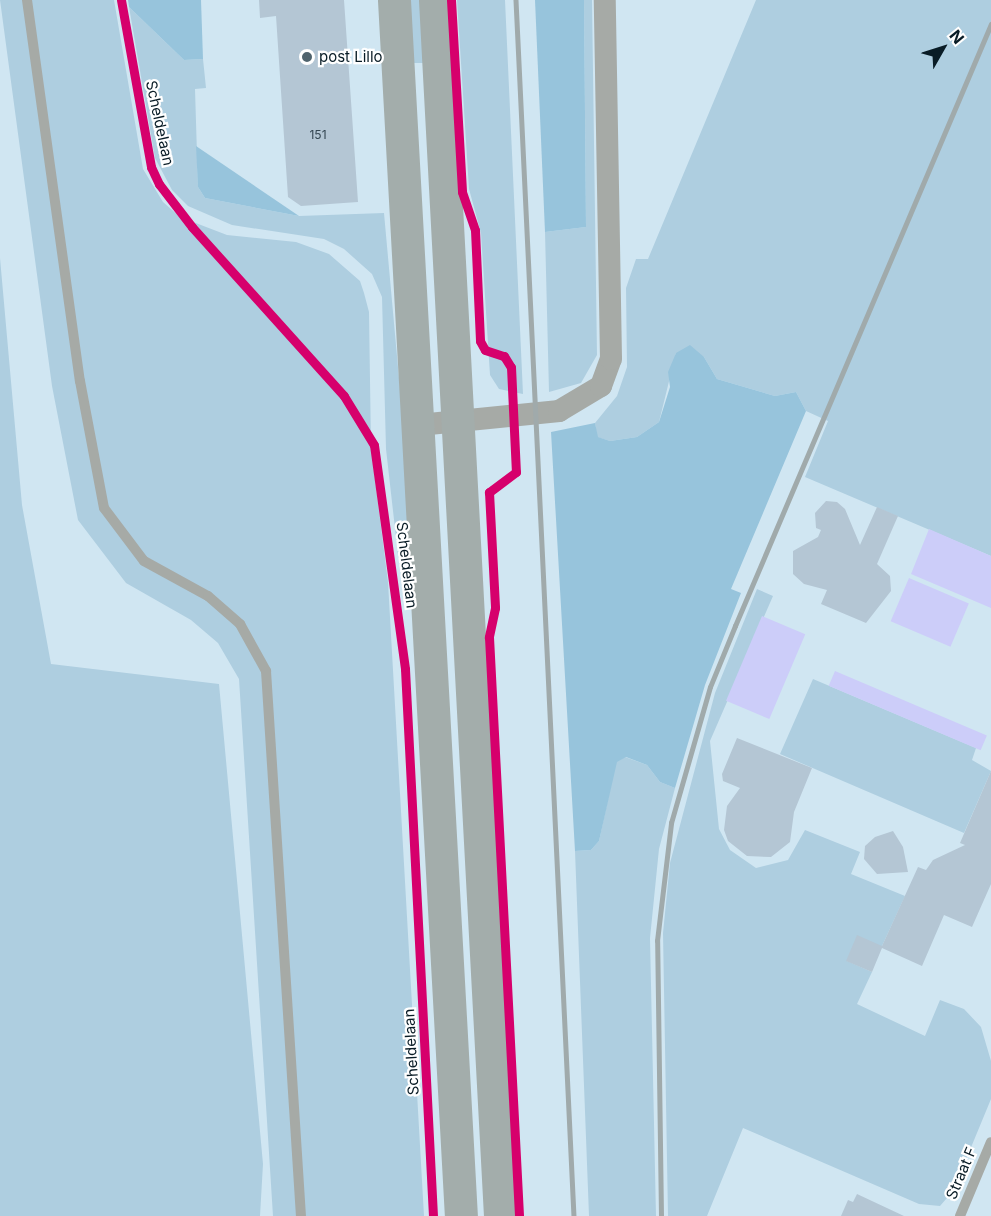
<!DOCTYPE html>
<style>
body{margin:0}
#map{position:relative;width:991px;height:1216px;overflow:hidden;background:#d0e6f2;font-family:Inter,sans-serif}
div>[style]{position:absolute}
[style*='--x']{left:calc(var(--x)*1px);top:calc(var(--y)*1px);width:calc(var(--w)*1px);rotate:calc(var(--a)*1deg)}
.green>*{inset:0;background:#aecee0;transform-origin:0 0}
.forest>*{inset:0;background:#97c4dc}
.water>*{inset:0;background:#cccdf9;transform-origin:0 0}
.building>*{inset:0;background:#b4c6d4}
.lane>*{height:10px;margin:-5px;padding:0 5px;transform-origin:5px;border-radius:5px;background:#a6aaa6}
.street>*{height:22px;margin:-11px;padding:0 11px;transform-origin:11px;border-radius:11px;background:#a6aaa6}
.primary>*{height:33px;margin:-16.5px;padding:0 16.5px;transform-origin:16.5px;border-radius:16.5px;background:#a3adab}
.rail>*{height:4.5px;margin:-2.25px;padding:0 2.25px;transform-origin:2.25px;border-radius:2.25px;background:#a0aaab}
.cycleway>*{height:9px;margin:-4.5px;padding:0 4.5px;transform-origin:4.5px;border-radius:4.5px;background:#d6006c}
.dots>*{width:16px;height:16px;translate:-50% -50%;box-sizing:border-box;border:3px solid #fff;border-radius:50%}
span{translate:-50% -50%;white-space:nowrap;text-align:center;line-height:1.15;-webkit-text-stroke:4.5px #fff;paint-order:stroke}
.number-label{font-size:12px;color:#344652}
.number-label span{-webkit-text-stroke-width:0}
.poi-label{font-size:15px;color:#091c26}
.left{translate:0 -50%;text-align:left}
.street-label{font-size:15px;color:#091c26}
.north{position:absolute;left:913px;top:18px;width:60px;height:60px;-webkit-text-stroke:4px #fff;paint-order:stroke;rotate:51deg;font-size:16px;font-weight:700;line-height:24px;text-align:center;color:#091c26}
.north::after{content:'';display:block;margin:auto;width:21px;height:27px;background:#091c26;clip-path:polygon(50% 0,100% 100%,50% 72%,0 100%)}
</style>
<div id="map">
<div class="green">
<div style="clip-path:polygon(0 0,114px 0,143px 169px,163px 202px,180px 217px,227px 235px,296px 242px,329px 254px,360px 281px,364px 293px,369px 312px,371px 448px,388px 582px,424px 1216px,273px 1216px,239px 679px,218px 643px,191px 620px,126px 583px,78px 520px,52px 386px)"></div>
<div style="left:408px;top:0;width:15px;height:63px"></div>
<div style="clip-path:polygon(457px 0,505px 0,523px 394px,499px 389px,490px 375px,481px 233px,469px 189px)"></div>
<div style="clip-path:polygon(584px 0,592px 0,597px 355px,581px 383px,549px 392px,545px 232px,586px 227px)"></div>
<div style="clip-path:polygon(756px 0,991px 0,991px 556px,805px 477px,828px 421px,806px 411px,796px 392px,775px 396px,717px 379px,704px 357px,676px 353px,659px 422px,637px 437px,610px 441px,597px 437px,595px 423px,617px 396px,627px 367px,626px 288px,636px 259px,648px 259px)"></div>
<div style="clip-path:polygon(129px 7px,184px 60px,203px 59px,206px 88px,195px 89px,198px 187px,205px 198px,299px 216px,384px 213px,415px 554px,398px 555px,386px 449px,382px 297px,372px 274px,344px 249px,324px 239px,232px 225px,188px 206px,172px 190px,155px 158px)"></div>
<div style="clip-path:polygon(0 258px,22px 505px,51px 664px,219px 684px,263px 1164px,260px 1216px,0 1216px)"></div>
<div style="clip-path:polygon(757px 589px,773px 596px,710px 741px,719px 829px,730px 850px,756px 868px,788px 860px,805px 830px,860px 852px,851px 874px,905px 896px,882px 946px,847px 961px,872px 972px,857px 1004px,925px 1036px,940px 1000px,964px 1009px,981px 1027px,991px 1061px,991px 1099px,953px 1191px,940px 1206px,919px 1204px,743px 1128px,707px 1216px,668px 1216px,663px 933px,670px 863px,715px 693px)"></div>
<div style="clip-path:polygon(813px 679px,976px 748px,972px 760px,991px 771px,964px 833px,780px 754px)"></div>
<div style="clip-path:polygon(625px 757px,647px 765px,660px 782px,675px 788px,659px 849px,650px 938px,656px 1216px,589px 1216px,575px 851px,591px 850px,599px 841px,616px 762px)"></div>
</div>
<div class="forest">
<div style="clip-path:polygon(128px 0,201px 0,203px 59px,184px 60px,129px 7px)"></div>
<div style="clip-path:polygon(535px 0,584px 0,586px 227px,545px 232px)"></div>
<div style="clip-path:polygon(196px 146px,299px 216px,205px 198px,198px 187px)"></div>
<div style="clip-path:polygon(690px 345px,704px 357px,717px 379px,775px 396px,796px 392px,806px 411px,731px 589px,741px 593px,705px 685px,675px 788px,660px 782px,647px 765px,626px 757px,617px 762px,599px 841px,591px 850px,575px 851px,551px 432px,595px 423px,598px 437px,610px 441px,637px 437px,659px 422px,670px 387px,668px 372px,676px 353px)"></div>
</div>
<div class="water">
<div style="clip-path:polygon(929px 529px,991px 556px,991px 608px,911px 574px)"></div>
<div style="left:909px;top:578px;width:65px;height:47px;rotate:23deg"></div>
<div style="left:762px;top:616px;width:47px;height:92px;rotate:23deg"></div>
<div style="left:835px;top:671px;width:165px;height:16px;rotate:23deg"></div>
</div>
<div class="building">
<div style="clip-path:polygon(259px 0,344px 0,358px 202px,301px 206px,288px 197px,276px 16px,260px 18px)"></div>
<div style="clip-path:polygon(826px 501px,837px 502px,845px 509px,860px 545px,877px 507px,898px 516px,877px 564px,890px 576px,891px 591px,866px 623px,821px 604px,827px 590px,804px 584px,793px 574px,793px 551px,818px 537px,821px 530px,816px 528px,815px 513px)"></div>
<div style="clip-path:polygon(737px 738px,812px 768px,794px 812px,790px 842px,771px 857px,747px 856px,728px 841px,724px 830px,727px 806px,740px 788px,723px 781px,722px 774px)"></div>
<div style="clip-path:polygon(991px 771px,991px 884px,972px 927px,944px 915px,922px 966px,882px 948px,872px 972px,846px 961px,857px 935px,882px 946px,918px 867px,926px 870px,933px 860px,965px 845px,960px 843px)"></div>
<div style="clip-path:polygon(893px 831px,903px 847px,908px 872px,877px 874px,864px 859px,865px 846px,875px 837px)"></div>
<div style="clip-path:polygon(857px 1194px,904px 1216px,841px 1216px,848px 1200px,853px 1202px)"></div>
</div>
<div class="lane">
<div style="--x:27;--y:0;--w:385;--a:82.1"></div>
<div style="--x:80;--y:381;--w:129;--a:79.3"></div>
<div style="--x:104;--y:508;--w:66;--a:53"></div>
<div style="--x:144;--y:561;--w:73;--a:28.7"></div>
<div style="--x:208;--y:596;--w:43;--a:41.2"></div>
<div style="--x:240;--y:624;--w:54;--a:61"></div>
<div style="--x:266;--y:671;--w:546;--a:86.33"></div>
<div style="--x:960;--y:1216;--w:80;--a:-67.3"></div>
</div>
<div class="street">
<div style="--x:419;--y:425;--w:141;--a:-5.7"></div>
<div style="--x:559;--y:411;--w:49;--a:-30.8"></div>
<div style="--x:601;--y:386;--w:29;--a:-70"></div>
<div style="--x:611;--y:359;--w:359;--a:-91"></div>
</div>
<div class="primary">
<div style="--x:394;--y:0;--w:1218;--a:86.85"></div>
<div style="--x:435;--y:0;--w:1218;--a:86.94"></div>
</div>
<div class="rail">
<div style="--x:516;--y:0;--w:1217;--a:87.27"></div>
<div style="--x:661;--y:1216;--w:275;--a:-90.8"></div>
<div style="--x:657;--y:941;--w:119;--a:-83.2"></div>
<div style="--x:671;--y:823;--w:141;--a:-74"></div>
<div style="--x:710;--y:687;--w:66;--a:-67.7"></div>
<div style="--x:735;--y:626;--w:654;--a:-66.96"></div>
</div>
<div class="cycleway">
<div style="--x:121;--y:0;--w:170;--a:79.8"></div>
<div style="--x:151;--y:167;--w:19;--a:65"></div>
<div style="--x:159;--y:184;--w:54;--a:52.5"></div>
<div style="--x:192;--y:227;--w:227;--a:48"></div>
<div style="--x:344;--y:396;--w:57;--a:58.5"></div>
<div style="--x:374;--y:445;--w:226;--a:82.1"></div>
<div style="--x:405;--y:669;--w:548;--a:87.07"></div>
<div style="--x:451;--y:0;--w:192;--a:86.7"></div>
<div style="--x:462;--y:192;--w:40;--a:71.1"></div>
<div style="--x:475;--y:230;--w:111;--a:87.4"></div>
<div style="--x:480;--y:341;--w:10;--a:61"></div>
<div style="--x:485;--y:350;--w:20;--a:18"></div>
<div style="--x:504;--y:356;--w:13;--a:58"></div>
<div style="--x:511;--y:367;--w:105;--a:87.3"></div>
<div style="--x:516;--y:472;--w:34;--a:143"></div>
<div style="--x:489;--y:492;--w:116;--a:87"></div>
<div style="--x:495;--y:608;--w:30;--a:102"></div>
<div style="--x:489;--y:637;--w:580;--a:87.03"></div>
</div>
<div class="dots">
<div style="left:307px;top:57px;background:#4f636d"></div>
</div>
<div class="number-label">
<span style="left:318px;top:135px">151</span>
</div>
<div class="poi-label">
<span class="left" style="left:319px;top:57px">post Lillo</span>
</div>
<div class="street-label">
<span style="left:160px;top:123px;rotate:78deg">Scheldelaan</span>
<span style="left:407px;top:565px;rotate:83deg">Scheldelaan</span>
<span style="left:411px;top:1052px;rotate:-93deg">Scheldelaan</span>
<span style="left:961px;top:1173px;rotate:-67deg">Straat F</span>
</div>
<div class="north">N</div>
</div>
